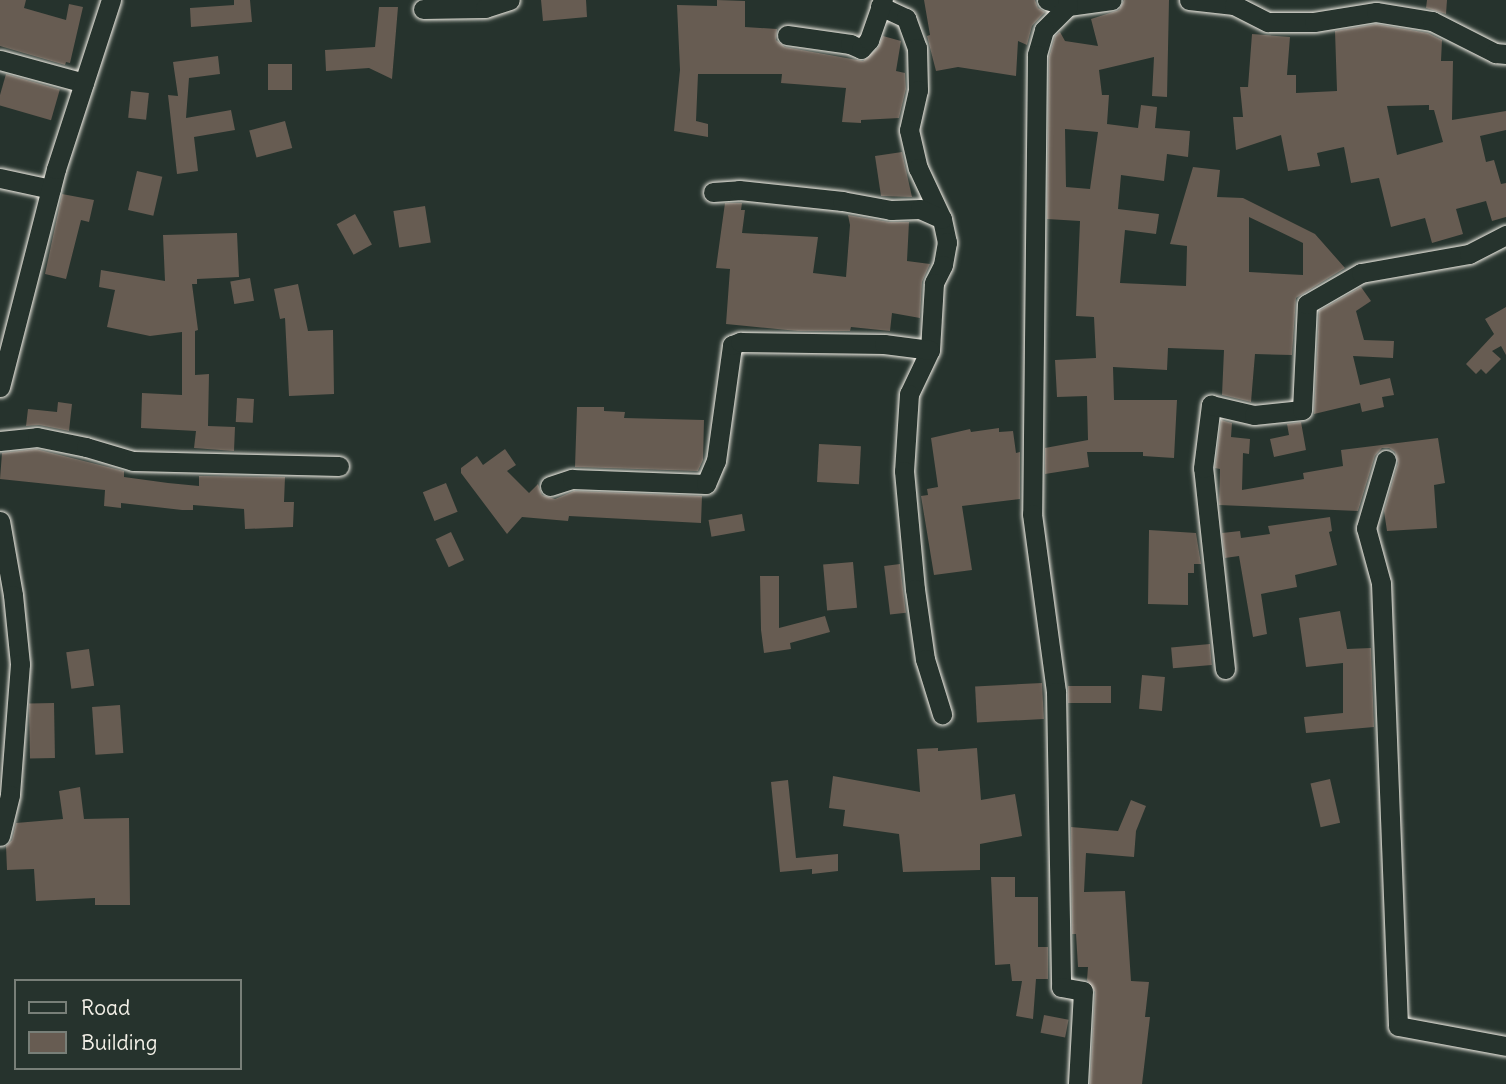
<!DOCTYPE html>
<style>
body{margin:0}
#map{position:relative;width:1506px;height:1084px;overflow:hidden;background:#26332d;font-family:Delius,sans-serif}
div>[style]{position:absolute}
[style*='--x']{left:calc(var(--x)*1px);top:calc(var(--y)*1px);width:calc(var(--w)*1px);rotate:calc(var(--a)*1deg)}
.building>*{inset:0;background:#675c52;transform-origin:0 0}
.roads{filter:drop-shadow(0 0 2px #f4f1e8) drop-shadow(0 0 2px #f4f1e8)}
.minor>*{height:19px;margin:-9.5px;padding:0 9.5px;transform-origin:9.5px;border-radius:9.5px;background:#26332d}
span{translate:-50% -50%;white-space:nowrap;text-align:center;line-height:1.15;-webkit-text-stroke:7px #26332d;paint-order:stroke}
.legend{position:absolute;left:14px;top:979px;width:228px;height:91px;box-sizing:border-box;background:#26332d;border:2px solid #787f78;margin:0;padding:9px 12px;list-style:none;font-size:21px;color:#f4f1e8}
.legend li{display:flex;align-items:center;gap:14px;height:35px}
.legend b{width:35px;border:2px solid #787f78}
</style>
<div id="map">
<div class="building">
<div style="clip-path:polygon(0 0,26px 0,24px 8px,66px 20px,69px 4px,83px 7px,70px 63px,66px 62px,65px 65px,0 46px)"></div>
<div style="clip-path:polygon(234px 0,250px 0,252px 22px,191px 27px,190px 8px,234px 5px)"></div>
<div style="clip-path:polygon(541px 0,586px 0,587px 17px,543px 21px)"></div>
<div style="clip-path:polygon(717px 0,745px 1px,745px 27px,777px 29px,776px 40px,785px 47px,863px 61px,878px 48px,883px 36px,901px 41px,896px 71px,905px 73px,906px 89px,899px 118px,861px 120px,861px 123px,842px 122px,846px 88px,781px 83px,782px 74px,698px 74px,696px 121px,708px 124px,708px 137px,674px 131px,680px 70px,677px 5px,717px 6px)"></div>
<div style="clip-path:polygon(924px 0,1035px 0,1038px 8px,1045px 12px,1032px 26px,1027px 45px,1018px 41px,1016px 76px,958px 67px,936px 71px,927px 36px,930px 35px)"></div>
<div style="clip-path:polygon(evenodd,1124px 0,1169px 0,1167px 97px,1152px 96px,1154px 57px,1099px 70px,1102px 95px,1109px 95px,1107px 124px,1138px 128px,1141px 105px,1157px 107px,1155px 128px,1190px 131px,1188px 157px,1167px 154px,1164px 181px,1121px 175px,1118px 209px,1159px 214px,1156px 234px,1125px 230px,1120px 283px,1186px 286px,1187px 246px,1170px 244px,1193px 167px,1220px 170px,1217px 197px,1243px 198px,1315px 234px,1345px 268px,1296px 298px,1292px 355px,1255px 354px,1251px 402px,1222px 395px,1224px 350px,1168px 348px,1167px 370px,1113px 367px,1114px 400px,1177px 400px,1174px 458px,1143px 456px,1143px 452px,1087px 452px,1089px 467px,1045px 474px,1045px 448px,1088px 440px,1087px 396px,1057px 397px,1055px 360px,1096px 358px,1094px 317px,1076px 316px,1080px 221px,1047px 219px,1049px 57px,1055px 36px,1060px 32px,1065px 41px,1098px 46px,1091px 19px,1119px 10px,1124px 0,1065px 129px,1098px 132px,1090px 189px,1066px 187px,1065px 129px,1124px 0,1249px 217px,1303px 243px,1303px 275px,1249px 272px,1249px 217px)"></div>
<div style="clip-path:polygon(1427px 0,1447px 0,1446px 14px,1426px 8px)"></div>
<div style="clip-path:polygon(379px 7px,398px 7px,392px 79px,369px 68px,326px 71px,325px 50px,375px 47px)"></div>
<div style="clip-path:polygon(evenodd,1376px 24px,1428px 33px,1442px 40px,1441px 61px,1453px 61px,1452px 120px,1506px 111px,1506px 130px,1480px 136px,1486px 162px,1494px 160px,1501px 184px,1506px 183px,1506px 217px,1492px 221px,1486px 201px,1456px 209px,1463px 234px,1432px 243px,1425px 218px,1391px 227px,1379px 178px,1351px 183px,1344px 147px,1317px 153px,1320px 166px,1288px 171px,1281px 135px,1236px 150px,1233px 117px,1243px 117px,1240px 87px,1248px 87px,1252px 34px,1290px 37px,1287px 75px,1296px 75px,1296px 93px,1337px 91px,1335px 31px,1376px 24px,1429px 105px,1429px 110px,1434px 110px,1443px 142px,1397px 155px,1387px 106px,1429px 105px)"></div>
<div style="clip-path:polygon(218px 56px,220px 74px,189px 78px,186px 118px,231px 110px,235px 130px,194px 137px,198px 171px,177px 174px,168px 95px,178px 96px,173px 62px)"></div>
<div style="left:268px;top:64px;width:24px;height:26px"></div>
<div style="left:6px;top:74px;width:56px;height:32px;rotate:16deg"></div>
<div style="left:131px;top:91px;width:18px;height:27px;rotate:6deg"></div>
<div style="left:285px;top:121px;width:28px;height:37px;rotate:75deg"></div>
<div style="clip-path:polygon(902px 152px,912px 197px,881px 196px,875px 156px)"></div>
<div style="left:137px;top:171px;width:26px;height:40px;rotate:13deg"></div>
<div style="clip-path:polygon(62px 194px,94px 200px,89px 222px,81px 220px,66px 279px,45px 274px)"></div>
<div style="clip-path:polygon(725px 203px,742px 203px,741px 210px,745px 210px,742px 233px,818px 237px,813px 273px,846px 277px,850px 225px,848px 215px,889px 222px,909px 222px,907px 261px,930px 264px,922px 282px,920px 318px,892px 313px,890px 331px,851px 327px,850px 331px,798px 331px,726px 324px,730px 269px,716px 268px)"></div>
<div style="left:425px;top:206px;width:37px;height:32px;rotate:81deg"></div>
<div style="left:355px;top:214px;width:35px;height:21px;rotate:61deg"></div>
<div style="clip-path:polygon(237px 233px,239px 277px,197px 279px,197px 284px,192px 284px,198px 330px,195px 331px,195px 375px,209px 374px,208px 426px,235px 427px,234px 451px,194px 448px,196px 431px,141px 428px,142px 393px,182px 395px,182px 332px,150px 336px,107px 327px,115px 290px,99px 287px,101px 270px,165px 281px,163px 235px)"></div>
<div style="left:250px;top:278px;width:23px;height:20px;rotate:80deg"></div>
<div style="clip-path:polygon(298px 284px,308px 331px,333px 330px,334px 394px,289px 396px,285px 318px,280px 319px,274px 289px)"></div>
<div style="clip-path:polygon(1361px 287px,1371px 301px,1356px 311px,1364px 340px,1394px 341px,1393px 358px,1353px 356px,1360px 385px,1390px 378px,1394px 395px,1382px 397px,1384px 407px,1362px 412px,1360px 403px,1314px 414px,1319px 311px)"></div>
<div style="clip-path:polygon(1506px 307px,1506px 355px,1501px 346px,1492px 351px,1501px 359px,1486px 374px,1481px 369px,1476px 374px,1466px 364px,1494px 334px,1485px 319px)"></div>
<div style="left:237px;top:398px;width:17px;height:24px;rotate:3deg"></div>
<div style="clip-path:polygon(58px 402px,72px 404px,69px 431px,39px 425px,26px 426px,28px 409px,57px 412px)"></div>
<div style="clip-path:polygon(577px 407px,604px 407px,604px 411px,625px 412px,624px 418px,704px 420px,703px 460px,698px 471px,575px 467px)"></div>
<div style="clip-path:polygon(1221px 420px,1232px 423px,1231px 437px,1250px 439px,1249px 454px,1243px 453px,1242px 490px,1304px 479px,1303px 473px,1343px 466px,1341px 450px,1438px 438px,1445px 483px,1434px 485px,1437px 528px,1387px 531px,1384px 511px,1398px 463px,1395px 452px,1389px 448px,1382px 448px,1375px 456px,1358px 511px,1219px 505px,1220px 469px,1215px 468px)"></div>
<div style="clip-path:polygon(1301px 422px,1306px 450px,1274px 457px,1270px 439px,1289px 435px,1287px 424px)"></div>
<div style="clip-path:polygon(999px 428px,999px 432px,1013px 431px,1016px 453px,1020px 452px,1020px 499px,962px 506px,972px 570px,934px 575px,921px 496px,928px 495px,927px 489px,938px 487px,931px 438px,970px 429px,971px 432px)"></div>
<div style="left:819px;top:444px;width:42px;height:38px;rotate:3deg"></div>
<div style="clip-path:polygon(36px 449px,124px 471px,124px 477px,168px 483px,199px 486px,199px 476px,285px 477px,284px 502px,294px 502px,293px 527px,245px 529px,244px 509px,193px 505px,193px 510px,182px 510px,121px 503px,121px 508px,104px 506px,105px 490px,0 479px,2px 453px)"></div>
<div style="clip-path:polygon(505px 449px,516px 465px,507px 471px,529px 493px,538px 484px,542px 495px,555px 499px,574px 491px,702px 496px,701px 523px,569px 516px,568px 521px,522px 517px,507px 534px,461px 473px,461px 468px,477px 456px,483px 465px)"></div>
<div style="left:446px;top:483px;width:31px;height:25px;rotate:68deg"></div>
<div style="left:742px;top:514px;width:17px;height:34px;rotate:80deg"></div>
<div style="clip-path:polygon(1330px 517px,1332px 531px,1329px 532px,1337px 565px,1295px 575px,1297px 587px,1261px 594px,1267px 634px,1253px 637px,1239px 556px,1225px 558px,1222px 533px,1240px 531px,1241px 538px,1270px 534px,1268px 526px)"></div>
<div style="clip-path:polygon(1149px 530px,1196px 533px,1201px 564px,1194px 564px,1194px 573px,1188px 573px,1188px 605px,1148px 604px)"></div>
<div style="left:451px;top:532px;width:31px;height:17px;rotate:65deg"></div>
<div style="left:853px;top:562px;width:46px;height:30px;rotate:85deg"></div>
<div style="left:900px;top:564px;width:49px;height:16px;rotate:83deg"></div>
<div style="clip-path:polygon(760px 576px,779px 576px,779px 628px,825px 616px,830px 632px,790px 643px,791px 649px,764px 653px,761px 630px)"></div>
<div style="clip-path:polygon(1340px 611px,1347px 649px,1371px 648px,1374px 727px,1306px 733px,1304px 717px,1343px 713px,1343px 663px,1306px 667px,1299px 618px)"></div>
<div style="left:1210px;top:644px;width:21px;height:39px;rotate:85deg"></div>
<div style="left:89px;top:649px;width:37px;height:23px;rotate:82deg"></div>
<div style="left:1142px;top:675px;width:23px;height:34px;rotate:5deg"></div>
<div style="left:1042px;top:683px;width:36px;height:67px;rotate:87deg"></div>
<div style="left:1111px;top:686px;width:17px;height:43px;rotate:90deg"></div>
<div style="left:54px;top:703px;width:55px;height:25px;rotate:89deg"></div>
<div style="left:120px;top:705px;width:48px;height:28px;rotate:86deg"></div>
<div style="clip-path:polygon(938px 748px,938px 751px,977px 748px,981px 800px,1015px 794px,1022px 836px,980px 844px,980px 870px,903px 872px,899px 834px,843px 826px,845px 810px,829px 808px,833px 776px,920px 792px,917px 749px)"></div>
<div style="left:1330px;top:779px;width:45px;height:20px;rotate:77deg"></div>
<div style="clip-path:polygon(788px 780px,796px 858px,838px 854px,838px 871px,812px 874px,812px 869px,780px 872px,771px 782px)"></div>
<div style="clip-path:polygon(80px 787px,84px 819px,129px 818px,130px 905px,95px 905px,95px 898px,36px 901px,34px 869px,7px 870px,6px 846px,12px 840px,16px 823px,63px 819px,59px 791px)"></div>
<div style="clip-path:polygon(1131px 800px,1146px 806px,1136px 831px,1134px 857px,1086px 853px,1084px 892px,1125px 891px,1131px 981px,1149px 982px,1145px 1017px,1150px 1017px,1142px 1084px,1090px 1084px,1095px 992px,1087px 980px,1088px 967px,1078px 967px,1076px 934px,1072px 934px,1071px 827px,1118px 831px)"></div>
<div style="clip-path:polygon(991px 877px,1015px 877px,1015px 897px,1038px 897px,1038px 947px,1048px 947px,1048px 979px,1036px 979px,1033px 1019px,1016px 1016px,1022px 981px,1012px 981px,1010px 964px,995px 965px)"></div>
<div style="left:1044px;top:1015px;width:25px;height:18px;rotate:11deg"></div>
</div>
<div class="roads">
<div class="minor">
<div style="--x:1047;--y:0;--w:22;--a:16"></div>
<div style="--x:1068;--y:6;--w:44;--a:-7.8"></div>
<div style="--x:1067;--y:0;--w:6;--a:81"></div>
<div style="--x:1068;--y:6;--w:34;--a:135"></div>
<div style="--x:1044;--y:30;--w:26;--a:106"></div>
<div style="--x:1037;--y:55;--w:459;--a:90.6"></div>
<div style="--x:1032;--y:514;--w:180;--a:82.3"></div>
<div style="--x:1056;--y:692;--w:295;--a:89"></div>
<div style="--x:1061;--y:987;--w:22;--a:10"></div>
<div style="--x:1083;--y:991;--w:93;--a:93.1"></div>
<div style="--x:1189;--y:0;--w:45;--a:6.3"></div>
<div style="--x:1234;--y:5;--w:38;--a:27"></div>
<div style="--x:1268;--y:22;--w:46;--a:0"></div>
<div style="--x:1314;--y:22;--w:63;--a:-9.2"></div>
<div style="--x:1376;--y:12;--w:57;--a:9.1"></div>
<div style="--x:1432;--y:21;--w:71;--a:26.9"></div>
<div style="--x:1495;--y:53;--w:11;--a:5"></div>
<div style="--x:880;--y:6;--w:29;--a:25"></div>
<div style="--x:906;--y:18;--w:32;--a:70"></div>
<div style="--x:917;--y:48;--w:42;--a:88.6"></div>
<div style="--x:918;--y:90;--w:41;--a:102.7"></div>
<div style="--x:909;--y:130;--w:39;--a:77"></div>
<div style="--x:918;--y:168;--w:56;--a:64.8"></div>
<div style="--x:942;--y:219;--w:24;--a:78"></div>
<div style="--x:947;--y:242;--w:23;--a:100"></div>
<div style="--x:943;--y:265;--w:20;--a:117"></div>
<div style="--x:934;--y:283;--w:67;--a:93.4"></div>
<div style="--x:930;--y:350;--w:49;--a:115.5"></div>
<div style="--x:909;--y:394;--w:77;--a:93.7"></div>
<div style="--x:904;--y:471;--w:119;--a:84.7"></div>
<div style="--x:915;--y:589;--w:71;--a:81.9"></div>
<div style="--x:925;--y:659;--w:58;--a:72.8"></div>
<div style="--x:423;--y:9;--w:62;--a:-0.9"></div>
<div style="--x:485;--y:8;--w:26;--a:-18"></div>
<div style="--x:787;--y:35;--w:64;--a:8.1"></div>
<div style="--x:850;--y:44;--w:12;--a:24"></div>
<div style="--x:861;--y:49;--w:12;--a:-48"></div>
<div style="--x:869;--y:40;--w:42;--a:-70.7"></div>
<div style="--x:0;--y:60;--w:87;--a:15.3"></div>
<div style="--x:0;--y:178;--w:52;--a:12.2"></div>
<div style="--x:713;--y:192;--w:26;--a:-4"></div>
<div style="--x:739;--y:190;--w:104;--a:6.1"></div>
<div style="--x:842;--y:201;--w:50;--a:10.4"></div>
<div style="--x:891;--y:210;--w:29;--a:-2"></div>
<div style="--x:920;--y:209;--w:24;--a:24"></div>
<div style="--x:0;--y:387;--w:225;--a:-75.6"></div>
<div style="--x:56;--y:169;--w:178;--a:-72"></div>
<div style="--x:0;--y:441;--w:37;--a:-6"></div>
<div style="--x:37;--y:437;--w:50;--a:11.5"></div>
<div style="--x:86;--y:447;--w:49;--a:16.6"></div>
<div style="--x:133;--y:461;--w:206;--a:1.4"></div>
<div style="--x:1386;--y:460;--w:71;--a:106.4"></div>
<div style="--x:1366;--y:528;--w:57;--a:74.7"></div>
<div style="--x:1381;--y:583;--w:443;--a:87.8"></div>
<div style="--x:1398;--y:1026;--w:110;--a:10.5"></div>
<div style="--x:550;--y:486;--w:23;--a:-18"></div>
<div style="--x:572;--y:479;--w:134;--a:2.1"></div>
<div style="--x:706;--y:484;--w:25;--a:-67"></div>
<div style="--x:716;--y:461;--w:117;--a:-82.1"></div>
<div style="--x:732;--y:345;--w:9;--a:-21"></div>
<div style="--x:740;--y:342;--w:144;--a:0.8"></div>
<div style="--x:884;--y:344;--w:46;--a:7.4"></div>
<div style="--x:0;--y:521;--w:75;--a:80"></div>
<div style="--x:13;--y:595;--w:69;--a:84.2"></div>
<div style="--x:20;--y:664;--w:131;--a:94.4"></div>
<div style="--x:10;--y:795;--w:42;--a:103.7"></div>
<div style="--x:1225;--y:669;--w:202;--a:-96.2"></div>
<div style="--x:1203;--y:468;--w:64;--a:-82.8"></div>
<div style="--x:1211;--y:405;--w:44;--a:13.1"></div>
<div style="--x:1254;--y:415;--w:48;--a:-5.9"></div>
<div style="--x:1302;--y:410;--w:106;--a:-87.3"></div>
<div style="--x:1307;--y:304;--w:62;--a:-29.9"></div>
<div style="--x:1361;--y:273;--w:110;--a:-10"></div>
<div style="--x:1469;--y:254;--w:42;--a:-27.2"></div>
</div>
</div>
<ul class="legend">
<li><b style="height:9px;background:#26332d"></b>Road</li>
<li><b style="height:19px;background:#675c52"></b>Building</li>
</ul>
</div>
